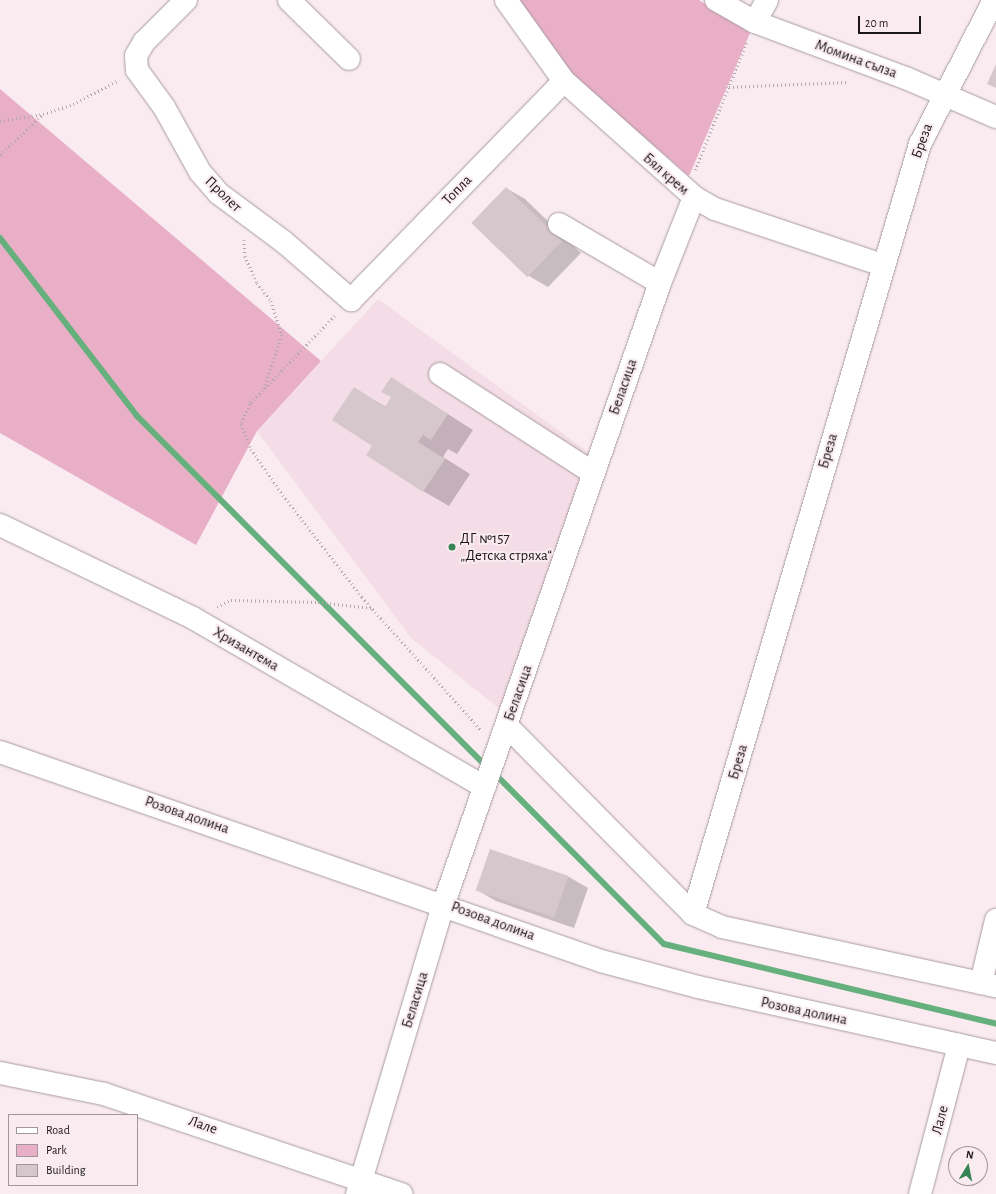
<!DOCTYPE html>
<meta charset="utf-8">
<style>
body{margin:0}
#map{position:relative;width:996px;height:1194px;overflow:hidden;background:#f9ebf0;font-family:"Alegreya Sans",sans-serif}
div>[style]{position:absolute}
[style*='--x']{left:calc(var(--x)*1px);top:calc(var(--y)*1px);width:calc(var(--w)*1px);rotate:calc(var(--a)*1deg)}
.built>*{inset:0;background:#f4dde6}
.green>*{inset:0;background:#e8afc6}
.shadow>*{inset:0;background:#0003}
.stream>*{height:6px;margin:-3px;padding:0 3px;transform-origin:3px;border-radius:3px;background:#66b07e}
.building>*{inset:0;background:#d5c7cc;transform-origin:0 0}
.path>*{height:2.5px;margin-top:-1.25px;transform-origin:0;background:repeating-linear-gradient(90deg,#b2a7ab 0 1px,transparent 0 4px)}
.roads{filter:drop-shadow(0 0 1px #a89ba0) drop-shadow(0 0 1px #a89ba0)}
.minor>*{height:22px;margin:-11px;padding:0 11px;transform-origin:11px;border-radius:11px;background:#fff}
.dots>*{width:11px;height:11px;translate:-50% -50%;box-sizing:border-box;border:2px solid #f9ebf0;border-radius:50%}
span{translate:-50% -50%;white-space:nowrap;text-align:center;line-height:1.15;-webkit-text-stroke:4px #f9ebf0;paint-order:stroke}
.street-label{font-size:15px;color:#1c1719}
.poi-label{font-size:15px;color:#1c1719}
.left{translate:0 -50%;text-align:left}
.legend{position:absolute;left:8px;top:1114px;width:130px;height:72px;box-sizing:border-box;background:#f9ebf0;border:1px solid #a1969a;margin:0;padding:5px 7px;list-style:none;font-size:12px;color:#1c1719}
.legend li{display:flex;align-items:center;gap:8px;height:20px}
.legend b{width:20px;border:1px solid #a1969a}
.north{position:absolute;left:948px;top:1146px;width:40px;height:40px;box-sizing:border-box;background:#f9ebf0;border:1px solid #a1969a;border-radius:50%;rotate:10deg;font-size:11px;font-weight:700;line-height:16px;text-align:center;color:#1c1719}
.north::after{content:'';display:block;margin:auto;width:14px;height:18px;background:#368353;clip-path:polygon(50% 0,100% 100%,50% 72%,0 100%)}
.scale{position:absolute;left:858px;top:16px;width:63px;height:18px;box-sizing:border-box;border:2px solid #1c1719;border-top:0;padding-left:5px;font-size:12px;line-height:14px;white-space:nowrap;color:#1c1719;-webkit-text-stroke:3px #f9ebf0;paint-order:stroke}
</style>
<div id="map">
<div class="built">
<div style="clip-path:polygon(378px 299px,592px 455px,506px 714px,411px 638px,257px 431px)"></div>
</div>
<div class="green">
<div style="clip-path:polygon(518px 0,699px 0,750px 33px,689px 176px,573px 76px)"></div>
<div style="clip-path:polygon(0 89px,321px 361px,257px 431px,196px 545px,0 433px)"></div>
</div>
<div class="shadow">
<div style="clip-path:polygon(506px 188px,525px 199px,581px 253px,548px 287px,529px 276px,473px 223px)"></div>
<div style="clip-path:polygon(391px 378px,473px 430px,457px 454px,448px 449px,443px 457px,470px 474px,449px 506px,423px 491px,373px 446px,354px 388px,386px 407px,392px 397px)"></div>
<div style="clip-path:polygon(569px 877px,588px 888px,574px 928px,496px 901px,477px 890px)"></div>
</div>
<div class="stream">
<div style="--x:0;--y:238;--w:225;--a:52.4"></div>
<div style="--x:137;--y:416;--w:496;--a:45.1"></div>
<div style="--x:494;--y:773;--w:241;--a:45.2"></div>
<div style="--x:664;--y:944;--w:342;--a:13.5"></div>
</div>
<div class="building">
<div style="clip-path:polygon(996px 64px,996px 88px,987px 84px)"></div>
<div style="left:506px;top:187px;width:78px;height:50px;rotate:44deg"></div>
<div style="clip-path:polygon(391px 377px,448px 414px,431px 440px,423px 435px,418px 442px,445px 459px,423px 492px,366px 455px,372px 446px,332px 420px,354px 387px,385px 407px,391px 397px,381px 392px)"></div>
<div style="left:490px;top:849px;width:83px;height:44px;rotate:19deg"></div>
</div>
<div class="path">
<div style="--x:729;--y:87;--w:120;--a:-2.4"></div>
<div style="--x:0;--y:121;--w:44;--a:-9.2"></div>
<div style="--x:0;--y:155;--w:59;--a:-43.6"></div>
<div style="--x:43;--y:114;--w:32;--a:-18"></div>
<div style="--x:73;--y:104;--w:52;--a:-27.6"></div>
<div style="--x:695;--y:170;--w:139;--a:-68"></div>
<div style="--x:244;--y:240;--w:16;--a:86"></div>
<div style="--x:245;--y:256;--w:30;--a:66"></div>
<div style="--x:257;--y:283;--w:23;--a:52"></div>
<div style="--x:271;--y:301;--w:36;--a:72"></div>
<div style="--x:282;--y:335;--w:57;--a:108.4"></div>
<div style="--x:335;--y:316;--w:122;--a:134"></div>
<div style="--x:250;--y:404;--w:22;--a:114"></div>
<div style="--x:241;--y:424;--w:27;--a:68"></div>
<div style="--x:251;--y:449;--w:56;--a:55.2"></div>
<div style="--x:283;--y:495;--w:129;--a:52.2"></div>
<div style="--x:362;--y:597;--w:178;--a:48.2"></div>
<div style="--x:217;--y:607;--w:16;--a:-27"></div>
<div style="--x:231;--y:600;--w:87;--a:1.3"></div>
<div style="--x:318;--y:602;--w:54;--a:6.3"></div>
</div>
<div class="roads">
<div class="minor">
<div style="--x:186;--y:0;--w:59;--a:135"></div>
<div style="--x:144;--y:42;--w:16;--a:120"></div>
<div style="--x:136;--y:56;--w:14;--a:86"></div>
<div style="--x:137;--y:70;--w:46;--a:53.9"></div>
<div style="--x:164;--y:107;--w:74;--a:61"></div>
<div style="--x:200;--y:172;--w:28;--a:49"></div>
<div style="--x:218;--y:193;--w:82;--a:36.6"></div>
<div style="--x:284;--y:242;--w:89;--a:40.9"></div>
<div style="--x:351;--y:300;--w:305;--a:-45.8"></div>
<div style="--x:289;--y:0;--w:84;--a:44.5"></div>
<div style="--x:506;--y:0;--w:100;--a:54.4"></div>
<div style="--x:564;--y:81;--w:174;--a:41.7"></div>
<div style="--x:694;--y:197;--w:24;--a:30"></div>
<div style="--x:715;--y:209;--w:176;--a:18.5"></div>
<div style="--x:716;--y:0;--w:45;--a:29.4"></div>
<div style="--x:755;--y:22;--w:163;--a:20.4"></div>
<div style="--x:908;--y:79;--w:96;--a:23.4"></div>
<div style="--x:755;--y:22;--w:25;--a:-61"></div>
<div style="--x:559;--y:224;--w:117;--a:30.3"></div>
<div style="--x:440;--y:374;--w:182;--a:32.9"></div>
<div style="--x:0;--y:525;--w:214;--a:25.7"></div>
<div style="--x:193;--y:618;--w:337;--a:30.1"></div>
<div style="--x:507;--y:726;--w:264;--a:45.3"></div>
<div style="--x:693;--y:914;--w:32;--a:24"></div>
<div style="--x:722;--y:927;--w:280;--a:12.2"></div>
<div style="--x:0;--y:752;--w:636;--a:19.18"></div>
<div style="--x:601;--y:961;--w:100;--a:15"></div>
<div style="--x:698;--y:987;--w:305;--a:12.5"></div>
<div style="--x:693;--y:914;--w:803;--a:-73.57"></div>
<div style="--x:920;--y:144;--w:162;--a:-62.8"></div>
<div style="--x:981;--y:983;--w:65;--a:-76.6"></div>
<div style="--x:0;--y:1073;--w:106;--a:11.4"></div>
<div style="--x:104;--y:1094;--w:314;--a:18.6"></div>
<div style="--x:357;--y:1194;--w:304;--a:-73.4"></div>
<div style="--x:444;--y:903;--w:657;--a:-70.79"></div>
<div style="--x:660;--y:283;--w:92;--a:-68.4"></div>
<div style="--x:920;--y:1194;--w:154;--a:-75.3"></div>
</div>
</div>
<div class="dots">
<div style="left:452px;top:547px;background:#368353"></div>
</div>
<div class="street-label">
<span style="left:856px;top:59px;rotate:20deg">Момина сълза</span>
<span style="left:922px;top:141px;rotate:-70deg">Бреза</span>
<span style="left:666px;top:174px;rotate:41deg">Бял крем</span>
<span style="left:457px;top:190px;rotate:-46deg">Топла</span>
<span style="left:223px;top:194px;rotate:44deg">Пролет</span>
<span style="left:623px;top:387px;rotate:-71deg">Беласица</span>
<span style="left:828px;top:451px;rotate:-74deg">Бреза</span>
<span style="left:246px;top:649px;rotate:30deg">Хризантема</span>
<span style="left:518px;top:693px;rotate:-71deg">Беласица</span>
<span style="left:738px;top:762px;rotate:-74deg">Бреза</span>
<span style="left:187px;top:815px;rotate:19deg">Розова долина</span>
<span style="left:493px;top:921px;rotate:20deg">Розова долина</span>
<span style="left:415px;top:1000px;rotate:-73deg">Беласица</span>
<span style="left:804px;top:1011px;rotate:12deg">Розова долина</span>
<span style="left:940px;top:1120px;rotate:-76deg">Лале</span>
<span style="left:203px;top:1125px;rotate:19deg">Лале</span>
</div>
<div class="poi-label">
<span class="left" style="left:460px;top:547px">ДГ №157<br>„Детска стряха“</span>
</div>
<ul class="legend">
<li><b style="height:5px;background:#fff"></b>Road</li>
<li><b style="height:11px;background:#e8afc6"></b>Park</li>
<li><b style="height:11px;background:#d5c7cc"></b>Building</li>
</ul>
<div class="north">N</div>
<div class="scale">20 m</div>
</div>
